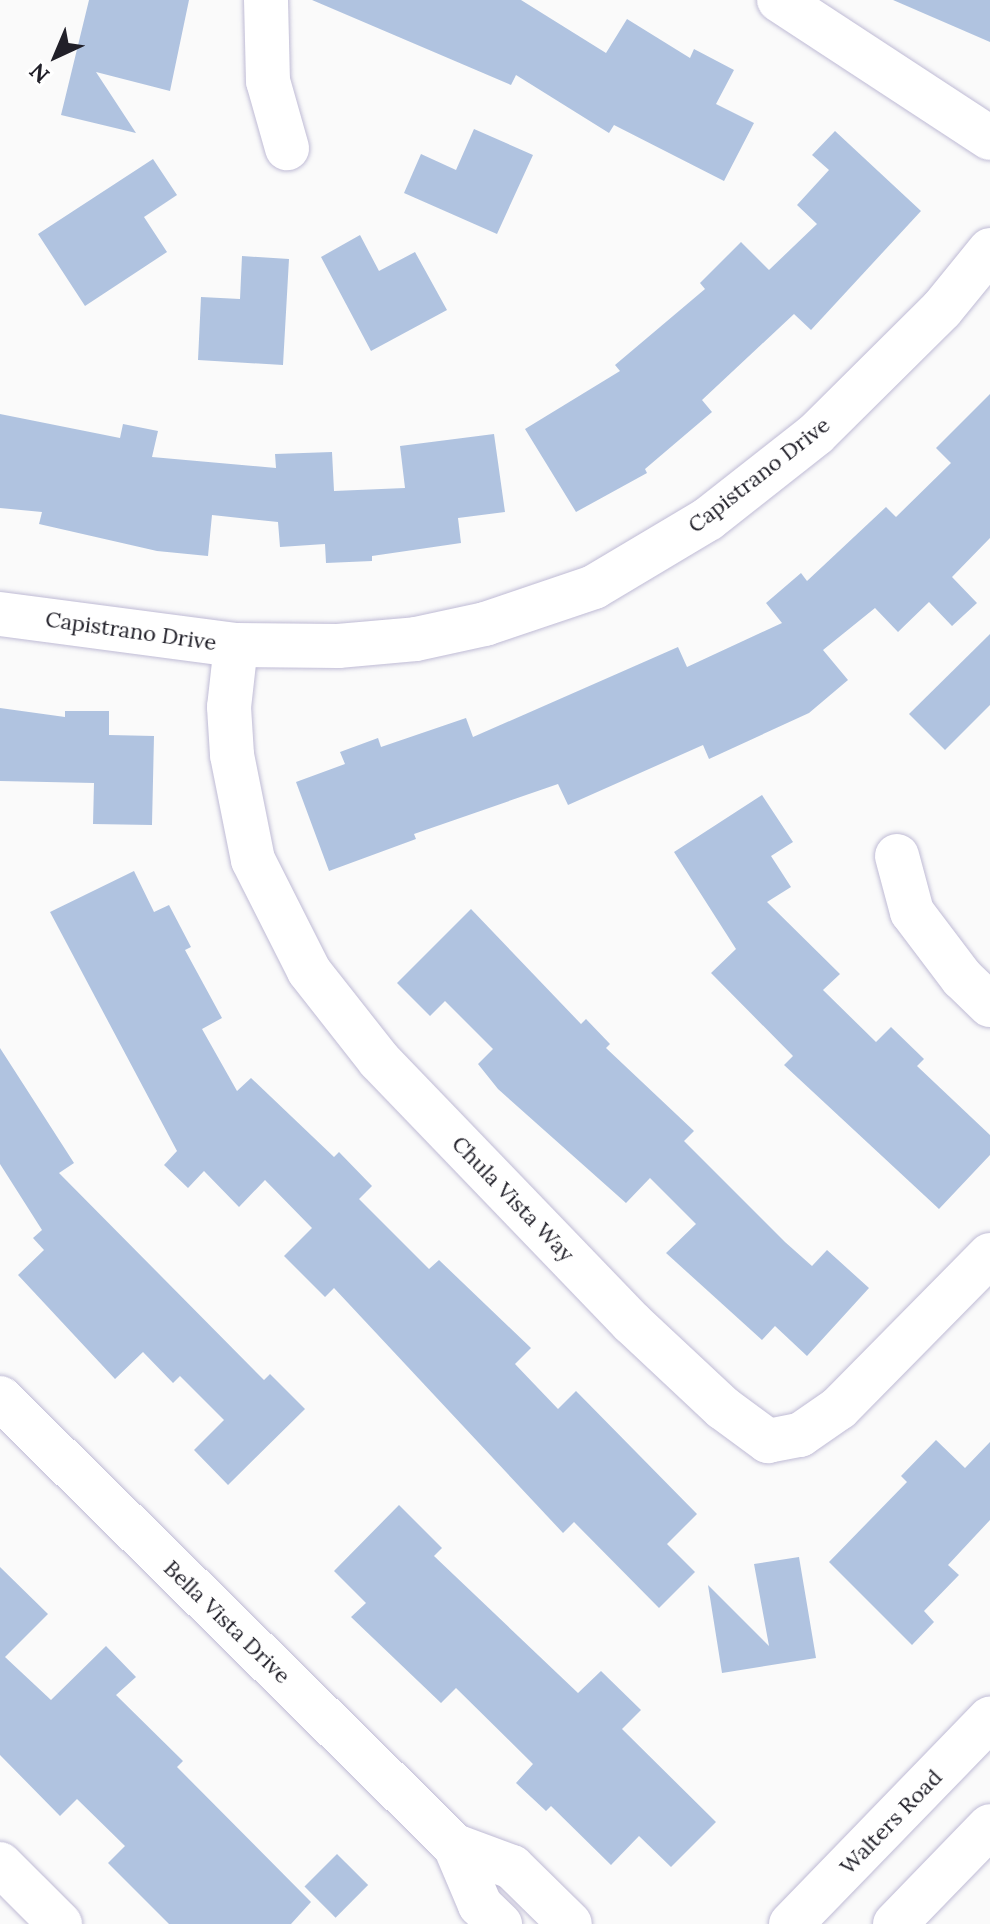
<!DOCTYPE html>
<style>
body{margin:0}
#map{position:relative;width:990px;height:1924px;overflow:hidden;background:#fafafa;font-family:Lora,serif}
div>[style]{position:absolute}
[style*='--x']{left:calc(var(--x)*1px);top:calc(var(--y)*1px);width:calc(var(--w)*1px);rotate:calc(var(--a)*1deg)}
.building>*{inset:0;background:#b0c3e0;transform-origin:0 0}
.roads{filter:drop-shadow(0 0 2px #bfbbd5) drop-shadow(0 0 2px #bfbbd5)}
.minor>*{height:44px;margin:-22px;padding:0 22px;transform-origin:22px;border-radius:22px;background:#fff}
.primary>*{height:44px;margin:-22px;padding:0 22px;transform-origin:22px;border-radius:22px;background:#fff}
span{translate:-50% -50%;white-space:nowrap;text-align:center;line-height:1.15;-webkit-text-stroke:6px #fff;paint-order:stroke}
.street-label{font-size:22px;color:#212029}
.north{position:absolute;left:16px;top:16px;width:80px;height:80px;-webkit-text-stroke:6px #fff;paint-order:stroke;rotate:224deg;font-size:22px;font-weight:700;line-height:32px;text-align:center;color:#212029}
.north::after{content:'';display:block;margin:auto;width:28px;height:36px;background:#212029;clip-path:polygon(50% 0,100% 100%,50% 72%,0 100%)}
</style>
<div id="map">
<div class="building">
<div style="clip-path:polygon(89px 0,189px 0,170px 91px,96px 72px,136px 133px,61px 115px)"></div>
<div style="clip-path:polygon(312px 0,521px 0,606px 53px,627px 19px,690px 58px,694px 49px,734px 70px,716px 104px,754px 123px,724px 181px,614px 125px,609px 133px,516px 75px,511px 85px)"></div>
<div style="clip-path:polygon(893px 0,990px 0,990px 42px)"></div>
<div style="clip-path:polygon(474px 129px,533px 155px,497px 234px,404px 193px,421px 154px,456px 170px)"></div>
<div style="clip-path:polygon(835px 131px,921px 211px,811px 330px,794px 314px,702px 400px,712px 412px,645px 469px,647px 473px,576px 512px,525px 429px,620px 371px,615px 365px,705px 289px,700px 283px,741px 242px,769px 270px,817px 224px,797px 205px,829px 170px,812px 155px)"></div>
<div style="clip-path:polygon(153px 159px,177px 195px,144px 217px,167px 252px,85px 306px,38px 234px)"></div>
<div style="clip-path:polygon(360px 235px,379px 271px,415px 252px,447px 310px,371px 351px,321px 257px)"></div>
<div style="clip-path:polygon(242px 256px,289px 259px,283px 365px,198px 360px,201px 297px,240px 299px)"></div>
<div style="clip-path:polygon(990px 394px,990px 538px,952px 577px,977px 603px,952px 626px,929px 602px,898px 632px,875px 608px,823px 650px,848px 680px,809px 713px,709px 759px,703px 745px,568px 805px,558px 784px,414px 834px,416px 839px,329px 871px,296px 782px,345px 764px,340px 752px,378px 738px,381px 747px,466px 718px,473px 737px,678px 647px,687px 667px,782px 623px,766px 603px,801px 573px,807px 581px,886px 507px,896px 517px,951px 463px,936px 448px)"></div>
<div style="clip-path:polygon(0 414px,120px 438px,123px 424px,158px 431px,152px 457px,276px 468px,275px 454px,332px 452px,334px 491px,405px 488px,400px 446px,494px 434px,505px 512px,458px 518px,461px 543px,372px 556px,372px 561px,326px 563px,325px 544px,280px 547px,278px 522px,212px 515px,208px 556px,157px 551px,39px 524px,42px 512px,0 508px)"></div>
<div style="clip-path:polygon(990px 634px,990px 705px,945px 750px,909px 714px)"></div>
<div style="clip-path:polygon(0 708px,65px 717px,65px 711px,109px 711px,109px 735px,154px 736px,152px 825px,93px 824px,94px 783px,0 781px)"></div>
<div style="clip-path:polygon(762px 795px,793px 842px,771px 856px,791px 887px,767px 902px,840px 974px,823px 990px,876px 1042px,891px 1027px,924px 1059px,917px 1066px,990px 1135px,990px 1155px,939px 1209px,784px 1065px,793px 1056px,711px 973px,736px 949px,674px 852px)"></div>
<div style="clip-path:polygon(134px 871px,154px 912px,169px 905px,191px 947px,185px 950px,222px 1018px,202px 1029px,237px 1091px,251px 1078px,334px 1157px,339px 1152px,372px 1186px,359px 1199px,429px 1269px,439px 1260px,531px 1348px,515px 1364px,558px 1409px,576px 1391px,697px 1514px,667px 1544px,695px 1572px,659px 1608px,574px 1522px,563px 1533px,334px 1288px,325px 1297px,284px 1256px,312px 1228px,265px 1180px,239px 1207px,204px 1171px,188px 1188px,164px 1165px,177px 1151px,50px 912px)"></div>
<div style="clip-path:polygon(471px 909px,581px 1024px,586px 1019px,610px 1044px,606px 1048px,694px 1131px,684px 1141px,785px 1242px,812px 1266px,827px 1250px,869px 1288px,807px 1356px,775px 1326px,762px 1340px,666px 1253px,696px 1224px,650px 1178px,626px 1203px,498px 1089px,478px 1064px,493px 1049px,445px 1001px,430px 1016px,397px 983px)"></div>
<div style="clip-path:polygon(0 1048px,74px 1163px,59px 1173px,264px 1380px,270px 1374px,305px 1409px,228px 1485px,194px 1450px,224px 1420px,180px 1376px,173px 1383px,143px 1352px,115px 1379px,18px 1275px,44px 1250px,33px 1238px,42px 1230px,0 1164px)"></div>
<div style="clip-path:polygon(936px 1440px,965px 1468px,990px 1442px,990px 1520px,948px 1565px,959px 1575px,924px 1611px,934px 1622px,912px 1645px,829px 1562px,907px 1482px,901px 1476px)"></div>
<div style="clip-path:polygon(399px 1505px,442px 1548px,434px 1556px,578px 1693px,601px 1671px,641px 1710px,622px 1729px,716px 1822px,671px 1867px,639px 1836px,611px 1865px,551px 1806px,546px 1811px,516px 1783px,533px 1764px,456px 1688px,441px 1703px,351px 1617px,366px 1603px,334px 1571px)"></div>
<div style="clip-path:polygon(799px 1557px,816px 1658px,722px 1673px,708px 1585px,769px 1646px,754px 1564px)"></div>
<div style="clip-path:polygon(0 1567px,48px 1614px,5px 1657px,51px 1700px,106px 1646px,136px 1677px,116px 1695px,183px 1761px,177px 1767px,311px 1902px,291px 1924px,169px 1924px,108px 1863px,125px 1846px,77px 1799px,60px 1816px,0 1755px)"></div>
<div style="left:337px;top:1854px;width:44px;height:46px;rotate:45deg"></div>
</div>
<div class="roads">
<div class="minor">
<div style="--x:266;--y:0;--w:81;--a:88.6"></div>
<div style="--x:268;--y:81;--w:70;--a:74.2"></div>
<div style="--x:779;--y:0;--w:252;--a:33.2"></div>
<div style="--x:0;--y:614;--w:238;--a:7.5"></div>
<div style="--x:236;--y:645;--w:102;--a:0.6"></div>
<div style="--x:338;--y:646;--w:78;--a:-5.1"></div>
<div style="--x:416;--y:639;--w:71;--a:-12.3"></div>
<div style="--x:485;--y:624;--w:115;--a:-18.7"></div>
<div style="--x:594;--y:587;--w:133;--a:-30.8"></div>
<div style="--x:708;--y:519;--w:137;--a:-38.2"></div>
<div style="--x:816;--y:434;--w:177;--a:-44.8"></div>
<div style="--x:942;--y:309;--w:76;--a:-50.9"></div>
<div style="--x:236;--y:645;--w:62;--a:96.4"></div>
<div style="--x:229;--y:707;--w:48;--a:86.4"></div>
<div style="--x:232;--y:755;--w:107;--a:78.7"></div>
<div style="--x:253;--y:860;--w:124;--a:63.2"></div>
<div style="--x:309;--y:971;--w:113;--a:51.8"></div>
<div style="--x:379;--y:1060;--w:364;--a:46.1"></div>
<div style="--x:631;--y:1322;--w:126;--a:43.1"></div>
<div style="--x:723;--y:1408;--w:56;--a:36.3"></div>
<div style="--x:768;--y:1441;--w:33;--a:-11"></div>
<div style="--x:800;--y:1435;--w:47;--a:-34.7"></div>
<div style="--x:839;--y:1408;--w:215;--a:-45.4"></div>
<div style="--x:897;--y:856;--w:58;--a:75"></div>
<div style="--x:912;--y:912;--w:83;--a:52.9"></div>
<div style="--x:962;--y:978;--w:39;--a:44"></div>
<div style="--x:0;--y:1398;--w:639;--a:44.56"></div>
<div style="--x:455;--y:1846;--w:64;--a:67"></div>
<div style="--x:480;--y:1905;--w:28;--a:44"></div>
<div style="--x:455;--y:1846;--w:61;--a:20.2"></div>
<div style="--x:512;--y:1867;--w:81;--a:44.5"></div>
<div style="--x:0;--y:1864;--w:85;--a:45"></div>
</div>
<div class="primary">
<div style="--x:791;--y:1924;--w:286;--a:-45.9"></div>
<div style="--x:895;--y:1924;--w:136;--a:-45.9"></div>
</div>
</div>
<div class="street-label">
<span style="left:759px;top:475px;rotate:-38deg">Capistrano Drive</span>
<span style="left:131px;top:631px;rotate:8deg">Capistrano Drive</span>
<span style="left:513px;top:1199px;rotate:46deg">Chula Vista Way</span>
<span style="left:227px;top:1622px;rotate:44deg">Bella Vista Drive</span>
<span style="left:891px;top:1822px;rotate:-46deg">Walters Road</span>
</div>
<div class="north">N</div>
</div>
